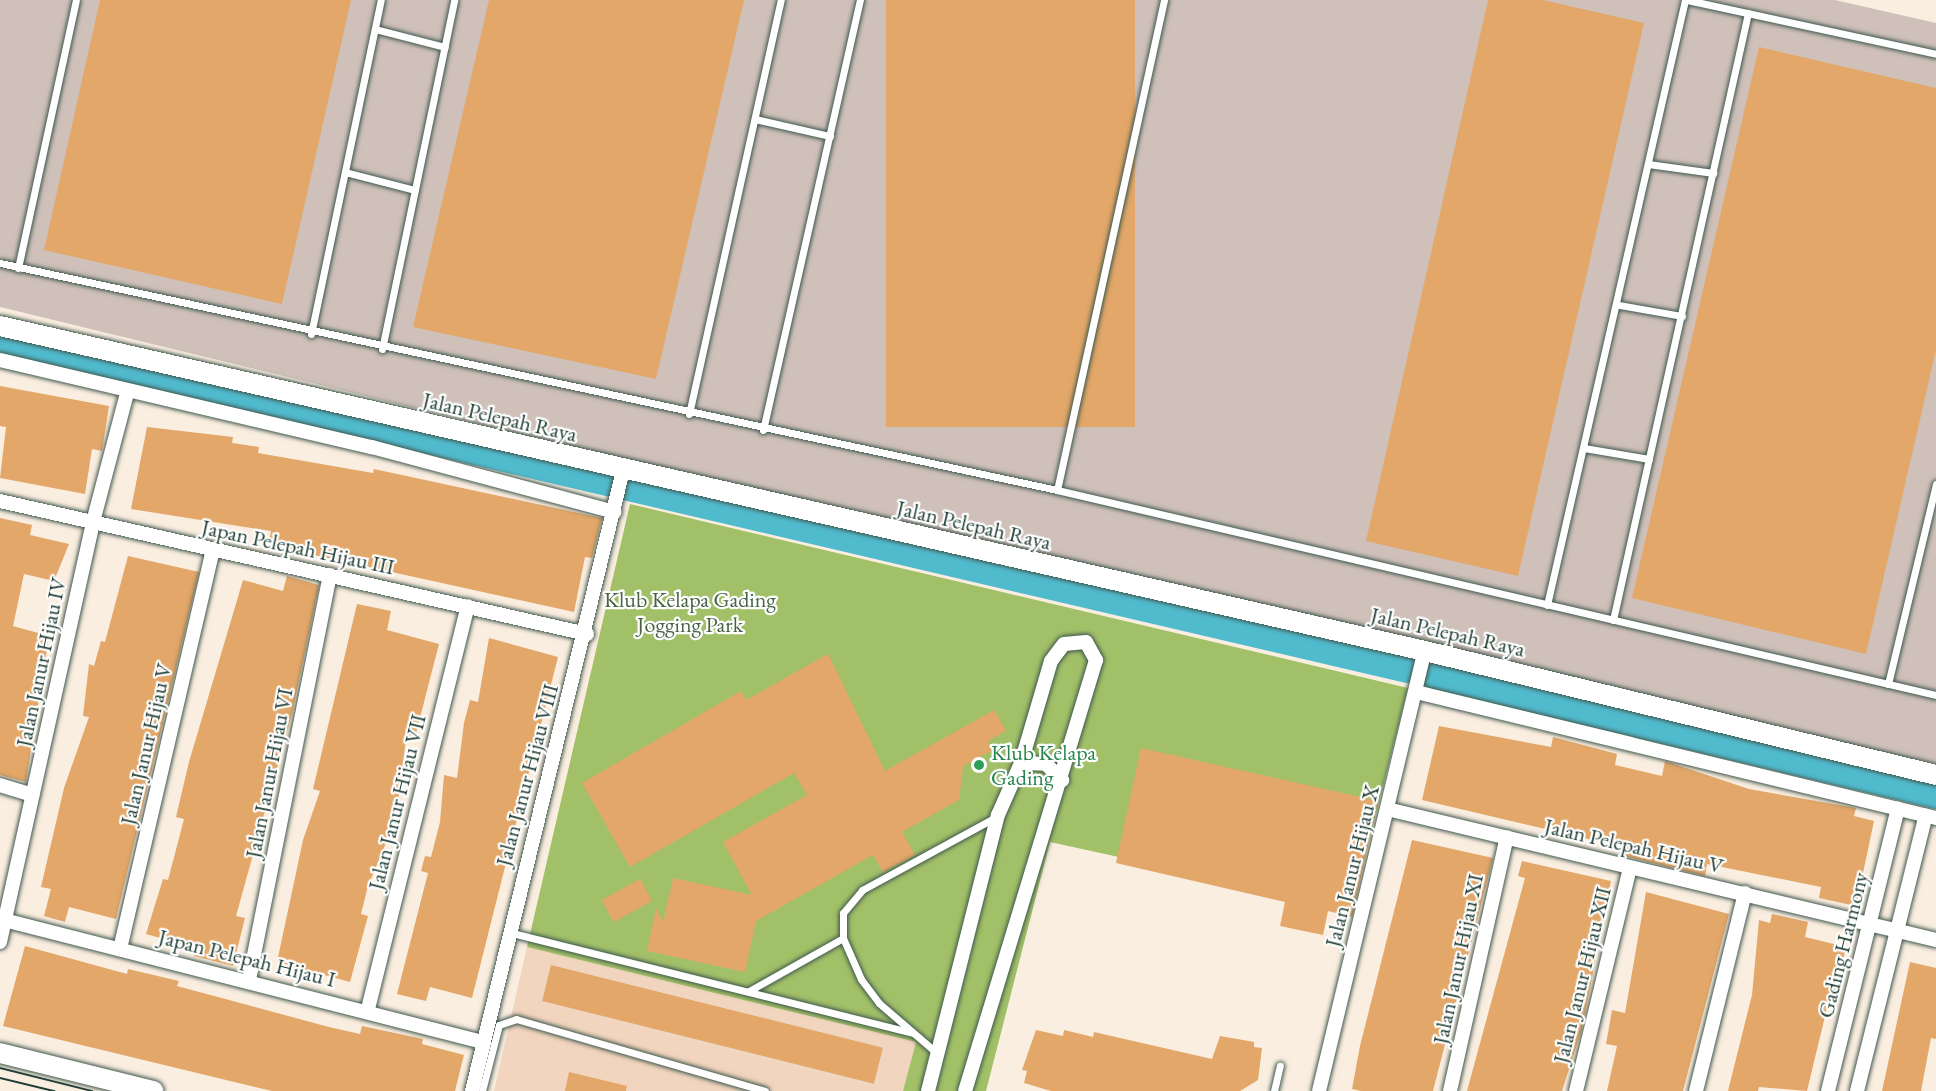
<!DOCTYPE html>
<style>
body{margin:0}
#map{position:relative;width:1936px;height:1091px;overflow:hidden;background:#faeee0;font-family:"EB Garamond",serif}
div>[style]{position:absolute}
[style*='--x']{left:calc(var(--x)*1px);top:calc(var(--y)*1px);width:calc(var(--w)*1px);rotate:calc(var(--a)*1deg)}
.built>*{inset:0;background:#f2d5be}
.industrial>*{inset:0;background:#cfc1ba}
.green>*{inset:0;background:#a2c068}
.river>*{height:30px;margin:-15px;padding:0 15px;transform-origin:15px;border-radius:15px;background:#51bbce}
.building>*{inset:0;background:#e2a769;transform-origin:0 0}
.roads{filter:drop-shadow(0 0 2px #40584e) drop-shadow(0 0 2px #40584e)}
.lane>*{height:7px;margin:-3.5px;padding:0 3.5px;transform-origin:3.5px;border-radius:3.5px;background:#fff}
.street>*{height:14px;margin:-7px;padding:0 7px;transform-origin:7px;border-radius:7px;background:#fff}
.secondary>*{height:20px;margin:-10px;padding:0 10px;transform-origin:10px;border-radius:10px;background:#fff}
.tram>*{height:1.5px;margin:-0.75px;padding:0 0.75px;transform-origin:0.75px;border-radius:0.75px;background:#1f3d34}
.dots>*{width:16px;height:16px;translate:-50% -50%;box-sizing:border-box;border:3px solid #fff;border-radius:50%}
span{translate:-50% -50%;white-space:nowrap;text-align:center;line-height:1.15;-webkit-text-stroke:4.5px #fff;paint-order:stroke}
.street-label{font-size:22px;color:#1f3d34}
.park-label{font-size:22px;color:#466444}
.leisure-label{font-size:22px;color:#27864d}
.left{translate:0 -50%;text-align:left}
</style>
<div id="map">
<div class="built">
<div style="clip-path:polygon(527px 947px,917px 1042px,903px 1091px,494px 1091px)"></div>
</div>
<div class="industrial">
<div style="clip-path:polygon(0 0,1835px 0,1936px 23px,1936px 764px,1051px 563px,0 307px)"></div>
</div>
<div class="green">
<div style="clip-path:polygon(630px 504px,1408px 688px,1352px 908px,1050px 842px,986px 1091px,903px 1091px,916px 1042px,527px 947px)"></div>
</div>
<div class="river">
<div style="--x:0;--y:339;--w:1445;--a:13.16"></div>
<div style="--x:1434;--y:674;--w:516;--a:13.44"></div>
</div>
<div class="building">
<div style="clip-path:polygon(100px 0,351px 0,282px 304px,44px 250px)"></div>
<div style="clip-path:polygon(489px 0,744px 0,656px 379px,413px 327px)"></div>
<div style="left:886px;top:0;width:249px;height:427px"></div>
<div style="clip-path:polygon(1488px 0,1543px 0,1644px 23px,1518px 576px,1366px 541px)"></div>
<div style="clip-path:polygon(1759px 47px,1936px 88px,1936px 350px,1866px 654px,1632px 598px)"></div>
<div style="clip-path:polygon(0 386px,109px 406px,102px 451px,92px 449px,85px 494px,0 478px,6px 427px,0 426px)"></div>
<div style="clip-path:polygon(147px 427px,233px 437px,232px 443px,259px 447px,258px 453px,373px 473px,374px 469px,602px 518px,592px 558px,585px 557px,574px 612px,296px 551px,269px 542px,271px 531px,131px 509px)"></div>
<div style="clip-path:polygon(0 518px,32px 525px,30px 535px,69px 544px,54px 581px,24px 574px,13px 626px,49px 636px,26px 782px,0 775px)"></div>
<div style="clip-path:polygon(128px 556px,199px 572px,116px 919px,69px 907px,65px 922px,44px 916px,51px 889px,41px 887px,64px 788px,89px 717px,83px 716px,89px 664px,94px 666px,101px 641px,105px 642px)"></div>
<div style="clip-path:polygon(287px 576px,319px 585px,292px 714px,236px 916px,245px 918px,233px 966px,194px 956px,196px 948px,146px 934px,163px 879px,168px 880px,184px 819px,176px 817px,189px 762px,243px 580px,283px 591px)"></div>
<div style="clip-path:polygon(357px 604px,391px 611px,387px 630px,439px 644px,414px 741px,406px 739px,396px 819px,368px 886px,361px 914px,368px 916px,350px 982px,277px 962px,303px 840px,320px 791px,313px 789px)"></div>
<div style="clip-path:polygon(489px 638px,558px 657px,472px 998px,430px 987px,426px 1001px,397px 994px,428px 873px,421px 871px,425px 856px,431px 857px,440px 822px,444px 775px,457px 778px,464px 723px,470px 700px,478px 702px)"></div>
<div style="clip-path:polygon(828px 654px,885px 771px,994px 710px,1006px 731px,988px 741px,993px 750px,963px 766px,959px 800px,902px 832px,915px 855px,883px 872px,873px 855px,756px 921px,745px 972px,647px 951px,656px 908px,663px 922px,673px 878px,752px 895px,723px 842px,807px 795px,794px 773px,630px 867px,582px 783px,741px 691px,746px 700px)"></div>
<div style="clip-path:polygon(1439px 726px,1551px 747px,1553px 737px,1617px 754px,1615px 765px,1662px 776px,1665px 761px,1749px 789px,1856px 808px,1854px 816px,1874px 821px,1856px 906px,1819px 898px,1821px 887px,1707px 864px,1705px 876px,1620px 855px,1622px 847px,1422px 800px)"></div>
<div style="clip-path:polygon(1141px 748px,1378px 801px,1352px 917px,1328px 911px,1323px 935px,1280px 926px,1285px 902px,1116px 863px)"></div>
<div style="clip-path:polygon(1412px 840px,1493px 858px,1433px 1091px,1361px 1091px,1352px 1089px,1360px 1046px)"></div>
<div style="clip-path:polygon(1522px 861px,1611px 881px,1582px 1029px,1562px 1091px,1467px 1091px,1525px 878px,1518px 876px)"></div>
<div style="left:640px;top:879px;width:25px;height:44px;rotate:61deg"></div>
<div style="clip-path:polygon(1646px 892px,1729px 914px,1683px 1091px,1607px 1091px,1617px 1046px,1606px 1044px,1612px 1010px,1625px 1013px)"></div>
<div style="clip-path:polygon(1772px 914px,1808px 922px,1805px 937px,1846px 947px,1837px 988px,1827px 1008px,1807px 1091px,1759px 1087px,1758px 1091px,1728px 1091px,1752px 995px,1759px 920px,1770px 923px)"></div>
<div style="clip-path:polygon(25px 946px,127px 974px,128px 969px,179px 981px,177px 986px,329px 1027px,360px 1034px,362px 1026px,423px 1039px,422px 1044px,464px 1055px,455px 1091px,272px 1091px,3px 1026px)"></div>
<div style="clip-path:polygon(1910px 962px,1936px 968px,1936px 1039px,1931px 1038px,1921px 1091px,1882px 1091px)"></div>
<div style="left:551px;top:965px;width:342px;height:37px;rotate:14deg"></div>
<div style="clip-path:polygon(1036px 1030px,1063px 1036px,1064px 1030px,1093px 1037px,1094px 1032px,1212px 1059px,1220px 1036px,1254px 1042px,1254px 1047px,1262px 1048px,1258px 1080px,1240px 1091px,1051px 1091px,1024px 1083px,1027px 1071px,1022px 1070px)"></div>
<div style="clip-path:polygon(569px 1072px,627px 1086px,626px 1091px,565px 1091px)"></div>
</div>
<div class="roads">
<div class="lane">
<div style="--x:1687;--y:0;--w:255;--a:12.2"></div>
<div style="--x:375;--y:29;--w:72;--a:14.4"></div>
<div style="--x:755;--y:119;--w:77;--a:12.8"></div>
<div style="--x:1648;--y:164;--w:66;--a:7.9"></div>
<div style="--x:345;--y:172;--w:72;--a:14.4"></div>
<div style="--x:0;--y:263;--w:1081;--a:12.12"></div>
<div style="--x:1057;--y:490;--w:903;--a:13.13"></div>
<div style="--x:18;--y:268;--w:274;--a:-77.8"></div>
<div style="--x:1619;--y:305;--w:64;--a:9.9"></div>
<div style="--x:311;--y:334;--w:341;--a:-78.2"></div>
<div style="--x:382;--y:349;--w:356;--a:-78.3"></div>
<div style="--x:689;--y:414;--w:424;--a:-77.5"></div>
<div style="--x:763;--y:430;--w:441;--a:-77.3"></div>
<div style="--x:1584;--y:448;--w:66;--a:9.6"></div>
<div style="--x:1057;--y:490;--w:502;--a:-77.68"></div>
<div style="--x:1547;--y:605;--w:621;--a:-77.15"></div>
<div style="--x:1613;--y:620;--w:622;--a:-77.46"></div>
<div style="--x:1888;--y:684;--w:206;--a:-76.5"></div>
<div style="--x:508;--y:932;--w:417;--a:14"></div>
<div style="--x:749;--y:991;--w:108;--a:-29.4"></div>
<div style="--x:938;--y:1054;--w:78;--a:-139.2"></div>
<div style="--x:879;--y:1003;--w:30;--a:-127"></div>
<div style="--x:861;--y:979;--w:45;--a:-113.7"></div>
<div style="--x:843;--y:938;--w:25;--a:-90"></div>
<div style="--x:843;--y:913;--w:30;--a:-50"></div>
<div style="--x:862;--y:890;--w:155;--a:-28.6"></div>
<div style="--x:482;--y:1091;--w:68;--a:-75.6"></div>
<div style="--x:499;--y:1025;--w:18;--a:-19"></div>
<div style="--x:516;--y:1019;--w:259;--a:16.1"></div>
<div style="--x:1274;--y:1091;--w:26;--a:-77"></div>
</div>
<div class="street">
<div style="--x:0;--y:360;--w:382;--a:13.2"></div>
<div style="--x:372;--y:447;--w:251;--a:15"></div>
<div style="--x:0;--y:501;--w:602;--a:12.77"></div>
<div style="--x:1416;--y:692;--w:535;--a:13.62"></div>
<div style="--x:1021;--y:763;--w:25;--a:2"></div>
<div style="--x:1046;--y:764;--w:23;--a:45"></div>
<div style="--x:0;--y:785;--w:34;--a:17"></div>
<div style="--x:1387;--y:809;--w:564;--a:13.42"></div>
<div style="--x:0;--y:919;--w:498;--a:14.3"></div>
<div style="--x:0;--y:942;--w:430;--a:-77.5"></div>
<div style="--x:93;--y:522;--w:133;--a:-75.2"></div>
<div style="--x:120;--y:949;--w:410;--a:-76.9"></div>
<div style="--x:249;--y:980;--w:413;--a:-78.7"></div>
<div style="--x:368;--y:1009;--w:415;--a:-76.1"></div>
<div style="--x:472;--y:1091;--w:639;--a:-76.33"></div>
<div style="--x:928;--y:1091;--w:285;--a:-75.8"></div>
<div style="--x:998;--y:815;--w:57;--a:-66.1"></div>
<div style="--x:1021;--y:763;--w:106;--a:-73.6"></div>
<div style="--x:1051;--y:661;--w:21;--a:-53"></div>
<div style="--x:1064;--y:644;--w:22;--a:-5"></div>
<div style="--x:1086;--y:642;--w:21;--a:61"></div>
<div style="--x:1096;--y:660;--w:450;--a:106.9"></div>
<div style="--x:1319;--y:1091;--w:453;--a:-76.5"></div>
<div style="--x:1450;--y:1091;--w:260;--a:-77.4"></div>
<div style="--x:1576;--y:1091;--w:229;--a:-76.4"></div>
<div style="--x:1696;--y:1091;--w:204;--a:-76.1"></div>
<div style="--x:1828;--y:1091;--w:291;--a:-76.1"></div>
<div style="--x:1857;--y:1091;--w:284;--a:-76"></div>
</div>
<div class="secondary">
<div style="--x:0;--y:326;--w:1462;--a:12.85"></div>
<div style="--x:1425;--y:651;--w:526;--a:13.64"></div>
<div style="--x:0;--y:1053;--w:158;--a:13.9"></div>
</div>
</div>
<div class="tram">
<div style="--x:0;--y:1068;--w:95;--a:14"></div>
<div style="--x:0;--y:1078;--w:56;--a:13.5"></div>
</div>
<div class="dots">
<div style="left:979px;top:765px;background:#2e9e5b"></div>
</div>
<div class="street-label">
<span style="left:500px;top:417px;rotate:13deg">Jalan Pelepah Raya</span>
<span style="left:974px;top:525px;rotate:13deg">Jalan Pelepah Raya</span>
<span style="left:298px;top:547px;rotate:12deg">Japan Pelepah Hijau III</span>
<span style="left:1448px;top:632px;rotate:13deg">Jalan Pelepah Raya</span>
<span style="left:41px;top:662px;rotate:-78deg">Jalan Janur Hijau IV</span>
<span style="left:146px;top:744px;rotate:-77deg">Jalan Janur Hijau V</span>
<span style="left:269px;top:773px;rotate:-79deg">Jalan Janur Hijau VI</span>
<span style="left:527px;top:775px;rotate:-75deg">Jalan Janur Hijau VIII</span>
<span style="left:397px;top:802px;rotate:-76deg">Jalan Janur Hijau VII</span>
<span style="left:1634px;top:846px;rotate:13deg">Jalan Pelepah Hijau V</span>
<span style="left:1352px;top:866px;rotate:-76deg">Jalan Janur Hijau X</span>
<span style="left:1843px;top:945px;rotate:-76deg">Gading Harmony</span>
<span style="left:247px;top:958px;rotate:14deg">Japan Pelepah Hijau I</span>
<span style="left:1458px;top:959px;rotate:-78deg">Jalan Janur Hijau XI</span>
<span style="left:1582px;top:975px;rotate:-76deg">Jalan Janur Hijau XII</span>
</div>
<div class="park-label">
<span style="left:690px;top:612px">Klub Kelapa Gading<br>Jogging Park</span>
</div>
<div class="leisure-label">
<span class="left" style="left:991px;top:765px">Klub Kelapa<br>Gading</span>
</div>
</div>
